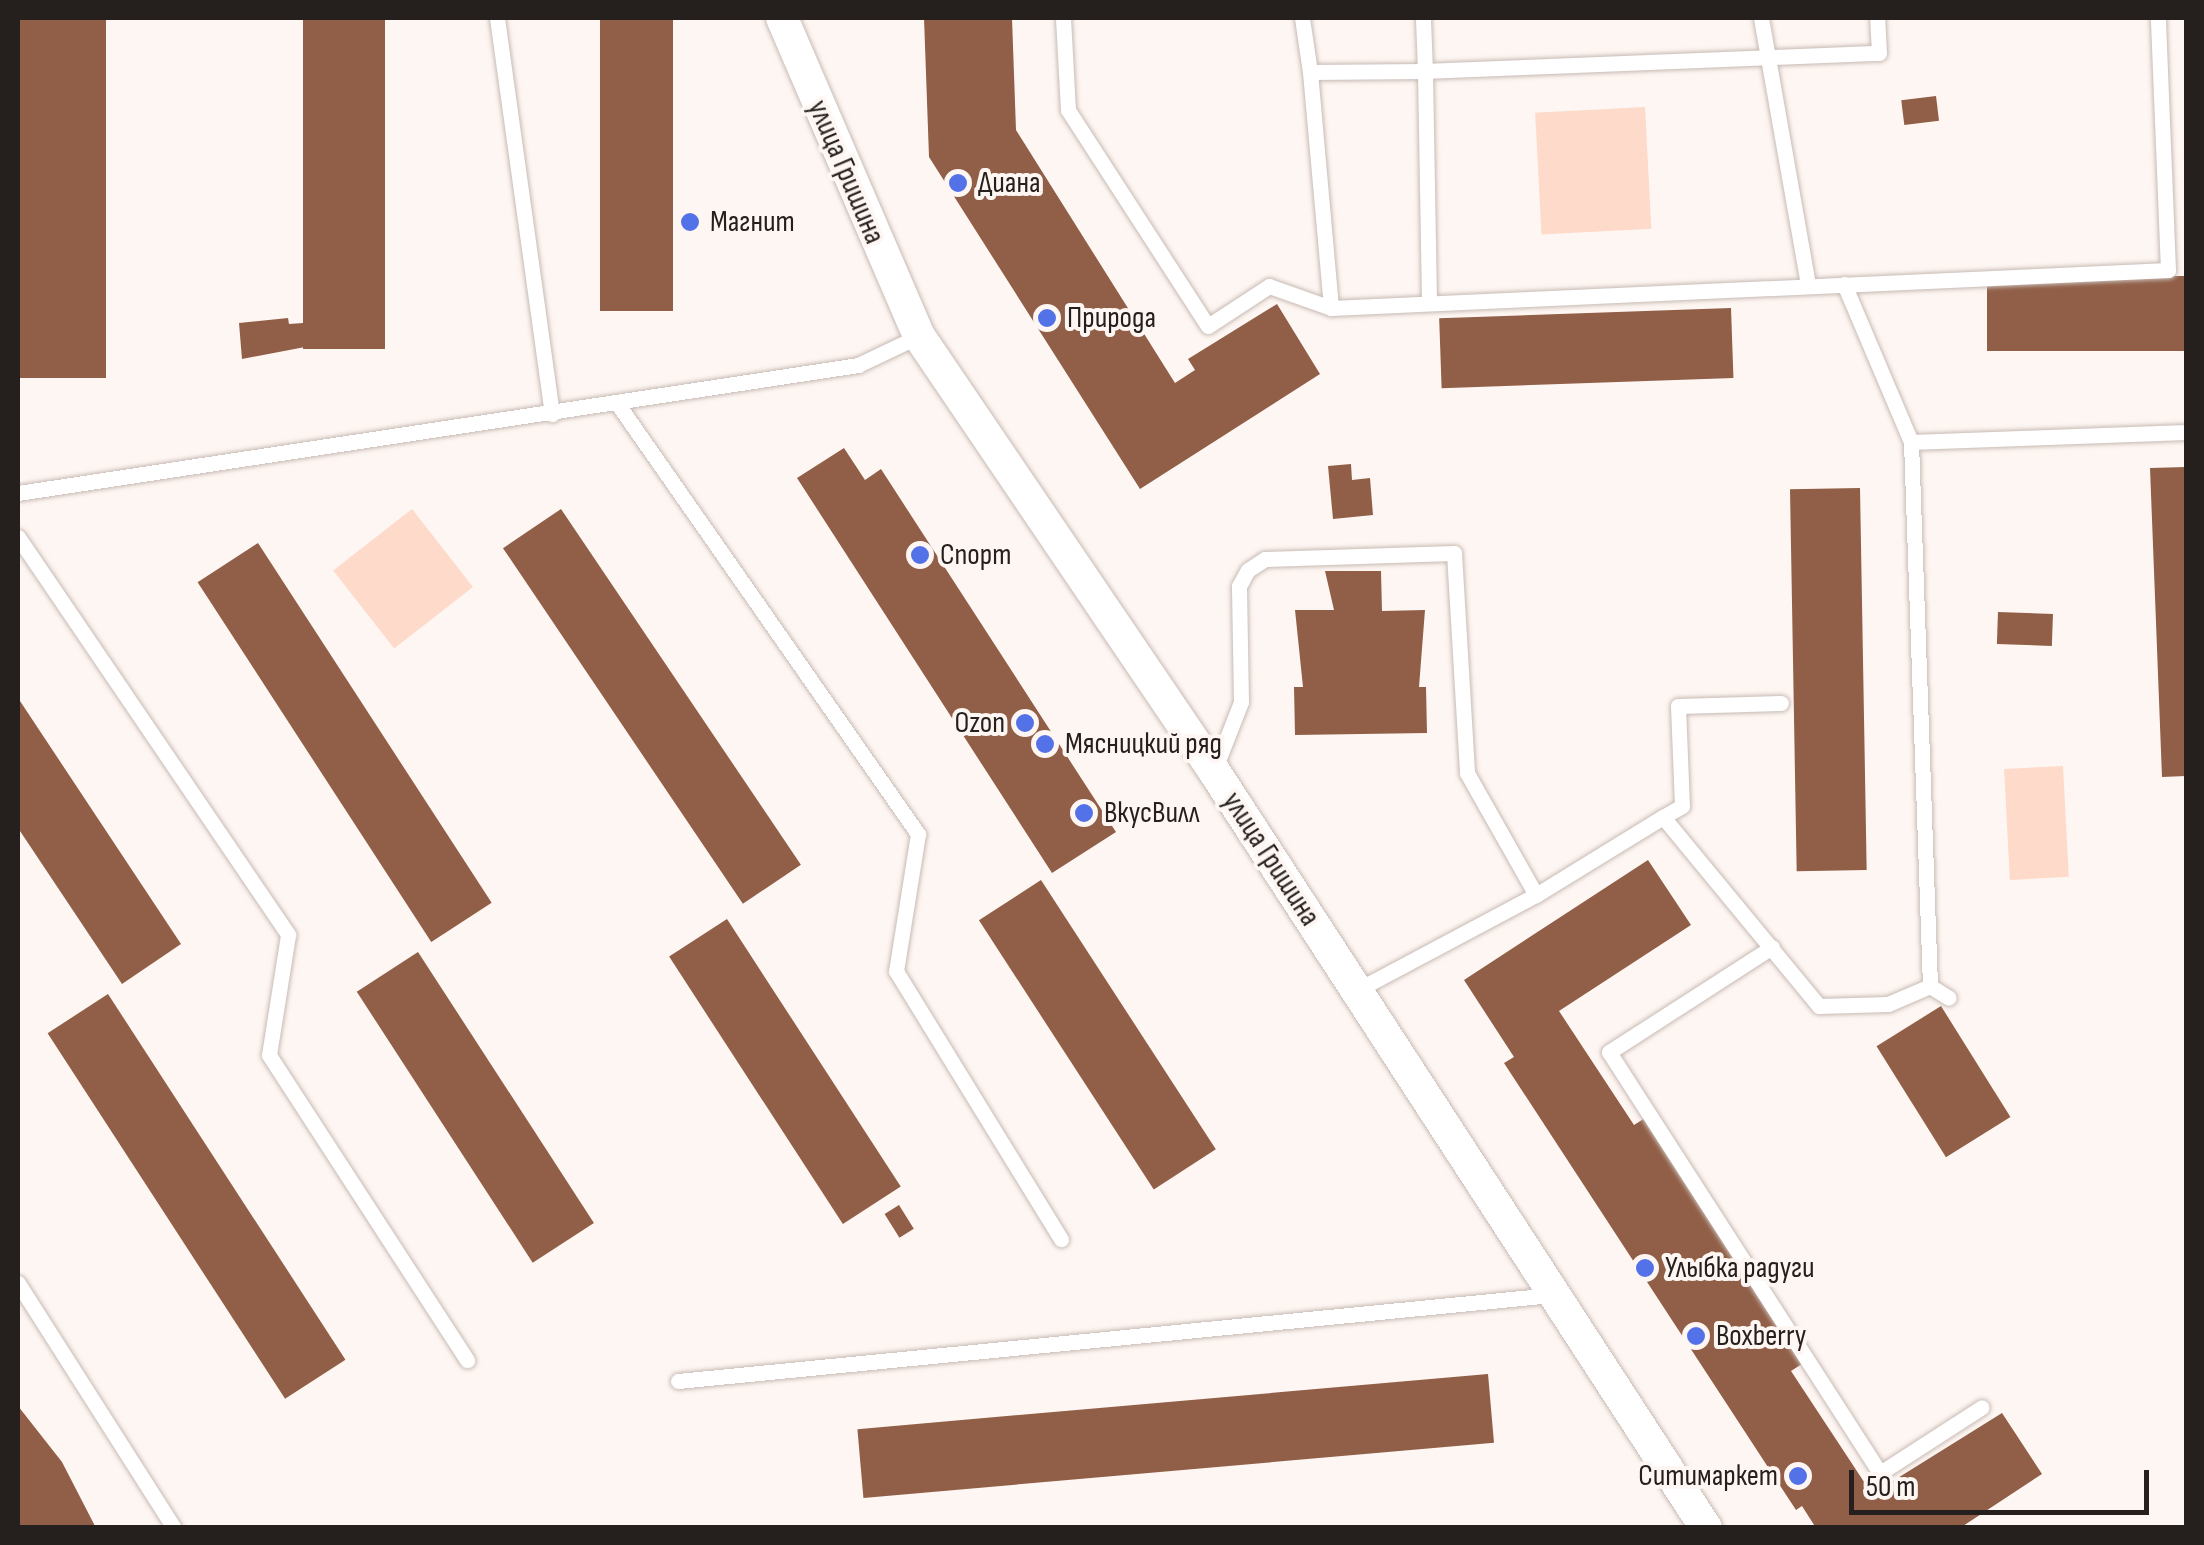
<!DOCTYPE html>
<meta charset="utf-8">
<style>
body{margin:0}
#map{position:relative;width:2204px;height:1545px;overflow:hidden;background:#fef6f2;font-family:"Sofia Sans Condensed",sans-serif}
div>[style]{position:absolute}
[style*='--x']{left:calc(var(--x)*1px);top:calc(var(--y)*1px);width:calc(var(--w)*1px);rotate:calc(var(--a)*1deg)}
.green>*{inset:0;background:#fedaca;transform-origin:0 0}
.building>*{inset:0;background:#915f47;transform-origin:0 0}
.roads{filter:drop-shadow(0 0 2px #c7bab4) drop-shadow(0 0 2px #c7bab4)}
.lane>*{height:15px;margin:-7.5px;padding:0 7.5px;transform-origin:7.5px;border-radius:7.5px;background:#fff}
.street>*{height:32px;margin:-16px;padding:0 16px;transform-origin:16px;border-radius:16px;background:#fff}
.dots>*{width:28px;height:28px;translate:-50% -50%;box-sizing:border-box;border:5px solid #fef6f2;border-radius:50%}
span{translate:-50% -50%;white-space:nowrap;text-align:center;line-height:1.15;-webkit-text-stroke:8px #fef6f2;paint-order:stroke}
.street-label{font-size:30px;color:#25201e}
.poi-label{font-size:30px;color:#25201e}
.left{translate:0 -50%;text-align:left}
.right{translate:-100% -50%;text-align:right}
.frame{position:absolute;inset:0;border:20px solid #25201e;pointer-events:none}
.scale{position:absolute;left:1849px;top:1470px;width:300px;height:45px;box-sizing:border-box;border:5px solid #25201e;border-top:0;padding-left:12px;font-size:30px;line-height:35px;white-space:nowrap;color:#25201e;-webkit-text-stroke:8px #fef6f2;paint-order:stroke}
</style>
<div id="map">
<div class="green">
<div style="left:1645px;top:107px;width:122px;height:110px;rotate:87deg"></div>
<div style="left:412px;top:509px;width:99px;height:100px;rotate:52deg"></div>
<div style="left:2063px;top:766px;width:111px;height:59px;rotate:87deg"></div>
</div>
<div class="building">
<div style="left:19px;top:18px;width:87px;height:360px"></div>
<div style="left:303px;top:18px;width:82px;height:331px"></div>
<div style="left:600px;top:18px;width:73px;height:293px"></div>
<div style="clip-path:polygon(924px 18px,1012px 18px,1016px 130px,1175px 383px,1195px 370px,1188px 359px,1277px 304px,1320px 374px,1140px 489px,929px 157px)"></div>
<div style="left:1936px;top:96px;width:25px;height:35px;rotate:83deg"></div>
<div style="left:2186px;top:276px;width:75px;height:199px;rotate:90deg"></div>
<div style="left:1731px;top:308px;width:70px;height:292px;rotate:88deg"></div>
<div style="clip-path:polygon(288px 318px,289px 324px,303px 323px,305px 347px,242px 359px,239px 323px)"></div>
<div style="clip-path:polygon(844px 448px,865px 480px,881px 469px,1116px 832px,1052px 873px,797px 478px)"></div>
<div style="clip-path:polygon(1351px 464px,1352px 480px,1370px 478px,1373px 515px,1333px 519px,1328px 466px)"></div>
<div style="clip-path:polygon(2186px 467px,2186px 776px,2162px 777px,2150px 468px)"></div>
<div style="left:1860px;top:488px;width:382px;height:70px;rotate:89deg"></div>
<div style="left:561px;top:509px;width:429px;height:70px;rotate:56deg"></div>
<div style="left:258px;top:543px;width:429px;height:72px;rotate:57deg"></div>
<div style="clip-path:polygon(1325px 571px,1381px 571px,1382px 611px,1425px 610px,1419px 687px,1426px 687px,1427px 733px,1295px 735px,1294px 687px,1303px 687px,1295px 610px,1334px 610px)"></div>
<div style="left:1998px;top:612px;width:55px;height:32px;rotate:2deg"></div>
<div style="clip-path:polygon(18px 698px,181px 944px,122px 984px,18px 828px)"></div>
<div style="clip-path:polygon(1648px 860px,1691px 925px,1559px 1011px,1634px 1125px,1645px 1118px,1805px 1362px,1791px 1371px,1872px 1494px,2002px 1413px,2042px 1474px,1960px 1528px,1816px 1528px,1802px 1506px,1796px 1510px,1504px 1063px,1514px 1057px,1464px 980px)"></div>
<div style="left:1041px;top:880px;width:321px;height:74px;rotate:57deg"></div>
<div style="left:727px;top:919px;width:319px;height:69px;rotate:57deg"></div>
<div style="left:418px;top:952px;width:323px;height:73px;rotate:57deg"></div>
<div style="left:108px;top:994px;width:436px;height:72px;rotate:57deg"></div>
<div style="left:1941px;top:1006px;width:131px;height:76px;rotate:58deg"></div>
<div style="left:899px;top:1205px;width:28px;height:17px;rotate:58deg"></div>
<div style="left:1488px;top:1374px;width:69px;height:633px;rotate:85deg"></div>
<div style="clip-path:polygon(18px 1406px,62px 1462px,96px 1528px,18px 1528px)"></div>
</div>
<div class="roads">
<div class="lane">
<div style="--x:497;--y:18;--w:400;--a:82.1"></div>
<div style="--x:1063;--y:18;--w:92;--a:86.9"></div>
<div style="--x:1068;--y:110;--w:257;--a:57.1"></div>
<div style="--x:1208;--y:326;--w:73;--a:-33.3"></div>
<div style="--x:1269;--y:286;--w:66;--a:19.5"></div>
<div style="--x:1331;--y:308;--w:838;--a:-2.6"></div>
<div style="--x:2168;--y:270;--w:252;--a:-92.3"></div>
<div style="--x:1302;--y:18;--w:55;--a:81.6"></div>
<div style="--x:1310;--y:72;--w:115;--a:-0.5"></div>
<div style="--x:1425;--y:71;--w:53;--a:-92.2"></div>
<div style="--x:1761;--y:18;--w:271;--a:80"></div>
<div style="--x:1310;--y:72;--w:237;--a:84.9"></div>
<div style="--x:1844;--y:284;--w:172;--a:67"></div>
<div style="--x:1911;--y:442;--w:544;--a:88"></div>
<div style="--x:1930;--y:986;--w:22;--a:32"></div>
<div style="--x:1429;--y:301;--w:230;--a:-91"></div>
<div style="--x:1425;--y:71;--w:454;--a:-2.3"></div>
<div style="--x:1879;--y:53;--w:35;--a:-93"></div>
<div style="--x:617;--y:403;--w:526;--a:55.07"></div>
<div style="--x:918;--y:834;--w:139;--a:99.1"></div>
<div style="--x:896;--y:971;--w:315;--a:58.4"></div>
<div style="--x:1911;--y:442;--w:275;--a:-2.1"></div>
<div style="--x:18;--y:493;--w:850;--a:-8.66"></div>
<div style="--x:858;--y:365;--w:68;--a:-25.4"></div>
<div style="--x:18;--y:537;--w:481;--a:55.8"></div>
<div style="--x:288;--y:935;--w:121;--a:99"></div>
<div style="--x:269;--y:1055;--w:364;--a:57"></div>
<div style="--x:1214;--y:771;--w:74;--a:-68.6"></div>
<div style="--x:1241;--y:702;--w:116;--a:-91"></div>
<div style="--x:1239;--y:586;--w:18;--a:-61"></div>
<div style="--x:1248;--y:570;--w:20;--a:-33"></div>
<div style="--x:1265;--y:559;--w:189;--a:-1.8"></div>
<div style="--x:1454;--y:553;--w:220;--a:86.6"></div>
<div style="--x:1467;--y:773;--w:140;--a:60.5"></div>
<div style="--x:1663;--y:817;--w:22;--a:-30"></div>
<div style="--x:1682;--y:806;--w:100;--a:-92.3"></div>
<div style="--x:1678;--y:706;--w:103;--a:-1.7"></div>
<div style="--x:1772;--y:947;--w:194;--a:147.2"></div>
<div style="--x:1609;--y:1052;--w:501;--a:57.23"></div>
<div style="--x:1880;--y:1473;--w:121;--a:-32.9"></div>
<div style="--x:1357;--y:990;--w:203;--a:-28"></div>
<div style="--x:1536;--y:895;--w:149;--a:-31.6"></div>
<div style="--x:1663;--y:817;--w:245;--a:50.5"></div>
<div style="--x:1819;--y:1006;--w:69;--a:-1.7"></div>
<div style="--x:1888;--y:1004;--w:46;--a:-23.2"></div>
<div style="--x:18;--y:1283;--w:290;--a:57.5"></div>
<div style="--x:678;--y:1381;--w:878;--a:-5.62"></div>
</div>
<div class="street">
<div style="--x:782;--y:18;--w:346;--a:66.7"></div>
<div style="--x:919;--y:336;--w:526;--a:55.86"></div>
<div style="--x:1214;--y:771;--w:903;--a:56.98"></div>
</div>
</div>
<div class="dots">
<div style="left:958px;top:183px;background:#5472e7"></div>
<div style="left:690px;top:222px;background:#5472e7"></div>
<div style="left:1047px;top:318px;background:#5472e7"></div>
<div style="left:920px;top:555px;background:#5472e7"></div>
<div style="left:1025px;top:723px;background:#5472e7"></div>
<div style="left:1045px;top:744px;background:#5472e7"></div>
<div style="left:1084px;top:813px;background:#5472e7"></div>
<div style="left:1645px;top:1268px;background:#5472e7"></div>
<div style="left:1696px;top:1336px;background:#5472e7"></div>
<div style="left:1798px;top:1476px;background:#5472e7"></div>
</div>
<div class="street-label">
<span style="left:846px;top:172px;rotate:67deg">улица Гришина</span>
<span style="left:1271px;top:859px;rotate:57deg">улица Гришина</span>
</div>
<div class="poi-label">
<span class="left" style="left:978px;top:183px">Диана</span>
<span class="left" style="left:710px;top:222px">Магнит</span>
<span class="left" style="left:1067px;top:318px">Природа</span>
<span class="left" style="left:940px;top:555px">Спорт</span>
<span class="right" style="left:1005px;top:723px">Ozon</span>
<span class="left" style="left:1065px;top:744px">Мясницкий ряд</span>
<span class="left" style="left:1104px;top:813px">ВкусВилл</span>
<span class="left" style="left:1665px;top:1268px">Улыбка радуги</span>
<span class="left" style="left:1716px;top:1336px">Boxberry</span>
<span class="right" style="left:1778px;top:1476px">Ситимаркет</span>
</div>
<div class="frame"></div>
<div class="scale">50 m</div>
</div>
